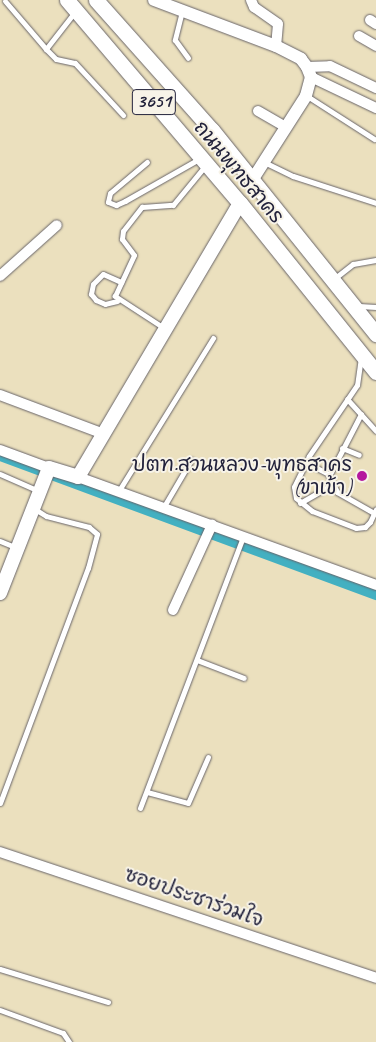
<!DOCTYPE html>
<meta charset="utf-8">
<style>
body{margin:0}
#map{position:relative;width:376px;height:1042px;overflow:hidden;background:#ebe0be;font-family:Caveat,"Playpen Sans Thai",sans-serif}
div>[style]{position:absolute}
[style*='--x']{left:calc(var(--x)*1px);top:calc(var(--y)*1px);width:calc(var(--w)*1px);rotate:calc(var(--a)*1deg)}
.canal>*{height:10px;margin:-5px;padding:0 5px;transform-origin:5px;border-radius:5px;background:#43b0c1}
.roads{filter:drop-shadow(0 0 1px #686469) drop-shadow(0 0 1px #686469)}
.service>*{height:5px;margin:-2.5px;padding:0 2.5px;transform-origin:2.5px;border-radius:2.5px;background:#fff}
.minor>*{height:10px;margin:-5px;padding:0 5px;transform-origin:5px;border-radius:5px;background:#fff}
.tertiary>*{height:12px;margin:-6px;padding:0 6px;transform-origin:6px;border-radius:6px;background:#fff}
.secondary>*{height:14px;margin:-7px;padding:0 7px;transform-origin:7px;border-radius:7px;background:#fff}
.primary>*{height:15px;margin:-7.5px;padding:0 7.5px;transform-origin:7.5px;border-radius:7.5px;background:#fff}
.dots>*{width:14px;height:14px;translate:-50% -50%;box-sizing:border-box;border:2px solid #f7f3e8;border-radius:50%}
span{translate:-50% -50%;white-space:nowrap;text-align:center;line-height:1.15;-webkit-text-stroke:4px #f7f3e8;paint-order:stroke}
.shield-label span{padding:1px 4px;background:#f7f3e8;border:1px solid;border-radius:4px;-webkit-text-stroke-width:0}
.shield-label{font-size:19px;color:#22223b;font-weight:700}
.street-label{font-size:20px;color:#22223b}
.poi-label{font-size:20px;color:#22223b}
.right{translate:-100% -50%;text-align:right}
</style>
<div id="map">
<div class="canal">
<div style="--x:0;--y:456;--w:401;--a:20.3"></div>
</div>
<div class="roads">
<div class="service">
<div style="--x:5;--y:1;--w:63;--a:49.5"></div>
<div style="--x:182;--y:11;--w:30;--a:104"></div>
<div style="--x:175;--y:40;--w:22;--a:54"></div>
<div style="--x:74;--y:13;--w:46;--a:127.9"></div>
<div style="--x:46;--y:49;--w:14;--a:45"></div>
<div style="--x:56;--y:59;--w:19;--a:12"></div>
<div style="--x:75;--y:63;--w:71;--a:47.3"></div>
<div style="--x:307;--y:96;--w:80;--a:32.7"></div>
<div style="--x:147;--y:162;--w:48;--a:140"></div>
<div style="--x:110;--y:193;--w:9;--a:103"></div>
<div style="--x:108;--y:202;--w:9;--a:21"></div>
<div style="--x:116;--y:205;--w:10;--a:-24"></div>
<div style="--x:125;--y:201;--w:85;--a:-29.6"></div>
<div style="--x:264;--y:162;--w:32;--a:26"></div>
<div style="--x:293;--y:176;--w:87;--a:18"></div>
<div style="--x:335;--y:278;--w:23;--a:-38"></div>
<div style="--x:353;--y:264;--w:23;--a:-10"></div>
<div style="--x:117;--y:301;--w:12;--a:166"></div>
<div style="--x:105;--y:304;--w:10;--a:-156"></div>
<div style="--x:96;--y:300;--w:8;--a:-130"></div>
<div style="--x:91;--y:294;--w:10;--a:-79"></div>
<div style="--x:93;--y:284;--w:14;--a:-45"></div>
<div style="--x:103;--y:274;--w:20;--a:24"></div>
<div style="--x:359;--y:306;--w:17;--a:3"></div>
<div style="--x:164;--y:328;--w:59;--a:-146.9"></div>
<div style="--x:115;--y:296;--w:45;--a:-65.1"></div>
<div style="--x:134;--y:255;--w:20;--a:-127"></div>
<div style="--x:122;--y:239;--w:8;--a:-83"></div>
<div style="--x:123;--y:231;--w:31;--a:-52"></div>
<div style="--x:142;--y:207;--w:31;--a:-4"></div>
<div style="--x:173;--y:205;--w:50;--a:-50.6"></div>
<div style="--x:361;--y:357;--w:28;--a:98"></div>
<div style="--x:357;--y:385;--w:86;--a:124.1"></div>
<div style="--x:309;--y:456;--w:34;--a:116"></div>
<div style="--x:294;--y:487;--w:11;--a:80"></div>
<div style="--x:296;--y:498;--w:21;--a:39"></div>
<div style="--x:312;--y:511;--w:47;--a:21.1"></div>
<div style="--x:356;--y:528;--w:9;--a:-6"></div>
<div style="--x:365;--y:527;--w:7;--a:-45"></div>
<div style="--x:370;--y:522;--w:14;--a:-65"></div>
<div style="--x:347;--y:399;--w:43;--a:47.8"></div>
<div style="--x:361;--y:414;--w:70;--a:117.3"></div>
<div style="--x:329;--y:476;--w:18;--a:63"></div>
<div style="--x:337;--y:492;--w:43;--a:29.6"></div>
<div style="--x:342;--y:448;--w:18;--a:22"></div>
<div style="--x:305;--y:462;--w:27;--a:27"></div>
<div style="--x:0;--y:474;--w:43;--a:23.6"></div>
<div style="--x:118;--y:492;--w:181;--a:-58.3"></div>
<div style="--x:300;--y:503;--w:36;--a:-30"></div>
<div style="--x:163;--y:508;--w:56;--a:-59.7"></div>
<div style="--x:0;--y:541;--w:18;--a:22"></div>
<div style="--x:197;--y:660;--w:50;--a:21"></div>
<div style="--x:147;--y:792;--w:42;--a:15"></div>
<div style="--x:188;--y:803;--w:50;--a:-66.5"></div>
<div style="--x:0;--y:803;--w:251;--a:-69.5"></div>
<div style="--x:88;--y:568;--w:35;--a:-75"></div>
<div style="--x:97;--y:534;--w:11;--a:-139"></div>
<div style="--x:89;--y:527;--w:44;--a:-165.7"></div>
<div style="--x:46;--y:516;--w:13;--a:-148"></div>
<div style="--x:140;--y:808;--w:290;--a:-69.2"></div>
<div style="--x:0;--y:969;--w:113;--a:17"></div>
<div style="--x:0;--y:1010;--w:67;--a:20.1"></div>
<div style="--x:63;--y:1033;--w:11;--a:56"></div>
</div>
<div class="minor">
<div style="--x:251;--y:0;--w:8;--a:67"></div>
<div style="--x:254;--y:7;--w:29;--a:35"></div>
<div style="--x:278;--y:24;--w:22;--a:95"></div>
<div style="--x:370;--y:20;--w:7;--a:34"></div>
<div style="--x:359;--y:36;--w:20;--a:30"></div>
<div style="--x:307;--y:67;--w:23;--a:-2"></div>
<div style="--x:330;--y:66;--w:51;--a:25.6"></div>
<div style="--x:311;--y:77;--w:72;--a:25.5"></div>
<div style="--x:258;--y:111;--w:32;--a:30"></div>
<div style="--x:0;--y:276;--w:76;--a:-41.8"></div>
<div style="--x:0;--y:395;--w:111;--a:20.6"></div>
<div style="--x:0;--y:450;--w:52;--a:20.2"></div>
<div style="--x:78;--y:477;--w:317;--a:19.9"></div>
<div style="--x:173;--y:610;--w:94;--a:-65.4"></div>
<div style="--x:0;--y:852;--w:397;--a:18.5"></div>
</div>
<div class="tertiary">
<div style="--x:154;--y:0;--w:130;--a:20.7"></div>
<div style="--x:276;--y:46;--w:28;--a:27"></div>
<div style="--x:301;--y:59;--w:10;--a:53"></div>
<div style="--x:307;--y:67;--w:11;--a:68"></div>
<div style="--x:311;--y:77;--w:20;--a:105"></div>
<div style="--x:306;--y:96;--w:98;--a:122.6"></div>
</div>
<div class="secondary">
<div style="--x:0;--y:593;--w:134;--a:-68.6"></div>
<div style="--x:49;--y:468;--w:30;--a:17"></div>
<div style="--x:78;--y:477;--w:318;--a:-59.4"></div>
</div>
<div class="primary">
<div style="--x:67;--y:0;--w:267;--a:49.6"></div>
<div style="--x:240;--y:203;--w:217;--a:51.2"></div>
<div style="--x:96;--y:0;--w:174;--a:48.3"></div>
<div style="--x:212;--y:130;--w:262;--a:51.2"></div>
</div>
</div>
<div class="dots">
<div style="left:362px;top:476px;background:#b5179e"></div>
</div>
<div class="shield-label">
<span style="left:154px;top:102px">3651</span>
</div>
<div class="street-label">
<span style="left:239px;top:172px;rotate:50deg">ถนนพุทธสาคร</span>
<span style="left:194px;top:897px;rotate:19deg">ซอยประชาร่วมใจ</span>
</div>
<div class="poi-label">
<span class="right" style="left:352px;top:476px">ปตท.สวนหลวง-พุทธสาคร<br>(ขาเข้า)</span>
</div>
</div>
